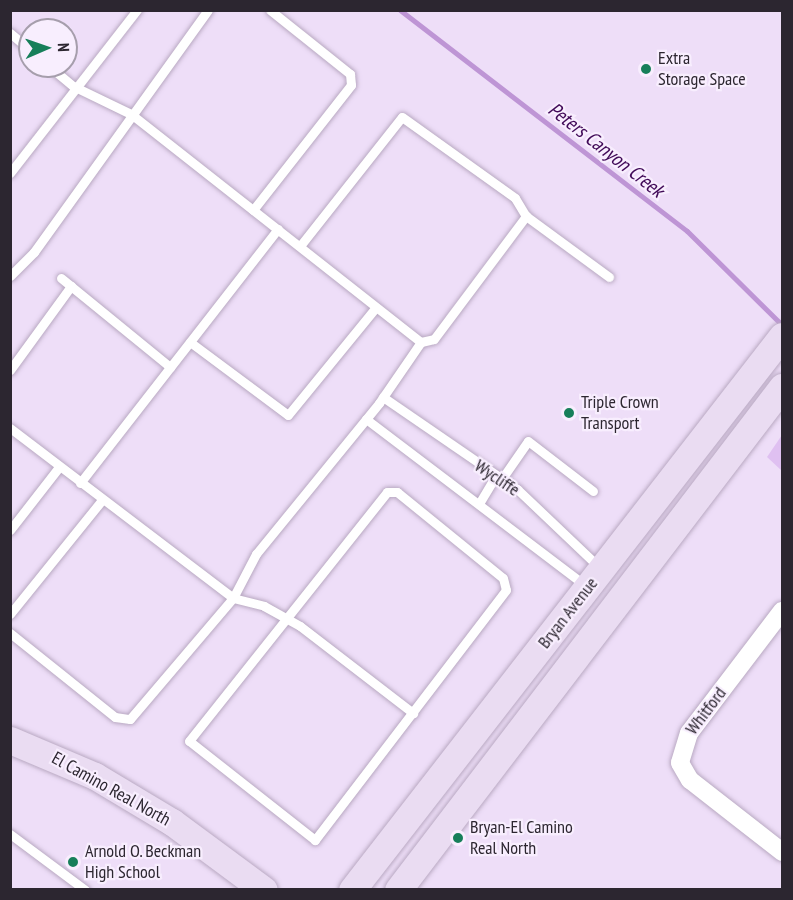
<!DOCTYPE html>
<style>
body{margin:0}
#map{position:relative;width:793px;height:900px;overflow:hidden;background:#eedef8;font-family:"PT Sans Narrow",sans-serif}
div>[style]{position:absolute}
[style*='--x']{left:calc(var(--x)*1px);top:calc(var(--y)*1px);width:calc(var(--w)*1px);rotate:calc(var(--a)*1deg)}
.green>*{inset:0;background:#dfc0f1}
.stream>*{height:5px;margin:-2.5px;padding:0 2.5px;transform-origin:2.5px;border-radius:2.5px;background:#be95d5}
.roads{filter:drop-shadow(0 0 2px #b9a9c2) drop-shadow(0 0 2px #b9a9c2)}
.lane>*{height:9px;margin:-4.5px;padding:0 4.5px;transform-origin:4.5px;border-radius:4.5px;background:#fff}
.street>*{height:18px;margin:-9px;padding:0 9px;transform-origin:9px;border-radius:9px;background:#fff}
.secondary>*{height:27px;margin:-13.5px;padding:0 13.5px;transform-origin:13.5px;border-radius:13.5px;background:#eadcf2}
.dots>*{width:16px;height:16px;translate:-50% -50%;box-sizing:border-box;border:3px solid #f8eefe;border-radius:50%}
span{translate:-50% -50%;white-space:nowrap;text-align:center;line-height:1.15;-webkit-text-stroke:4.5px #f8eefe;paint-order:stroke}
.poi-label{font-size:18px;color:#2c2630}
.left{translate:0 -50%;text-align:left}
.street-label{font-size:18px;color:#2c2630}
.water-label{font-size:20px;color:#410a58;font-style:italic}
.frame{position:absolute;inset:0;border:12px solid #2c2630;pointer-events:none}
.north{position:absolute;left:18px;top:18px;width:60px;height:60px;box-sizing:border-box;background:#f8eefe;border:2px solid #a69eac;border-radius:50%;rotate:88deg;font-size:16px;font-weight:700;line-height:24px;text-align:center;color:#2c2630}
.north::after{content:'';display:block;margin:auto;width:21px;height:27px;background:#177f5a;clip-path:polygon(50% 0,100% 100%,50% 72%,0 100%)}
</style>
<div id="map">
<div class="green">
<div style="clip-path:polygon(782px 435px,782px 471px,767px 457px)"></div>
</div>
<div class="stream">
<div style="--x:400;--y:10;--w:362;--a:37.6"></div>
<div style="--x:687;--y:231;--w:134;--a:44.7"></div>
</div>
<div class="roads">
<div class="lane">
<div style="--x:10;--y:33;--w:26;--a:40"></div>
<div style="--x:49;--y:66;--w:31;--a:40"></div>
<div style="--x:73;--y:86;--w:64;--a:25.8"></div>
<div style="--x:131;--y:114;--w:369;--a:38.2"></div>
<div style="--x:10;--y:173;--w:207;--a:-52.1"></div>
<div style="--x:253;--y:210;--w:159;--a:-51.9"></div>
<div style="--x:351;--y:85;--w:11;--a:-95"></div>
<div style="--x:350;--y:74;--w:102;--a:-141.3"></div>
<div style="--x:300;--y:246;--w:164;--a:-51.7"></div>
<div style="--x:402;--y:117;--w:139;--a:35.6"></div>
<div style="--x:515;--y:198;--w:21;--a:59"></div>
<div style="--x:526;--y:216;--w:103;--a:36.3"></div>
<div style="--x:10;--y:276;--w:34;--a:-45"></div>
<div style="--x:34;--y:252;--w:298;--a:-54.3"></div>
<div style="--x:61;--y:278;--w:141;--a:39.2"></div>
<div style="--x:190;--y:342;--w:122;--a:36.7"></div>
<div style="--x:288;--y:415;--w:139;--a:-50.8"></div>
<div style="--x:10;--y:370;--w:104;--a:-54"></div>
<div style="--x:383;--y:397;--w:163;--a:34.5"></div>
<div style="--x:517;--y:489;--w:115;--a:43.6"></div>
<div style="--x:366;--y:419;--w:276;--a:37.2"></div>
<div style="--x:10;--y:428;--w:280;--a:37.3"></div>
<div style="--x:233;--y:598;--w:32;--a:14"></div>
<div style="--x:264;--y:606;--w:41;--a:29.1"></div>
<div style="--x:300;--y:626;--w:143;--a:37.6"></div>
<div style="--x:501;--y:480;--w:47;--a:-55.3"></div>
<div style="--x:528;--y:441;--w:82;--a:37.6"></div>
<div style="--x:80;--y:483;--w:322;--a:-52.1"></div>
<div style="--x:387;--y:492;--w:10;--a:0"></div>
<div style="--x:397;--y:492;--w:136;--a:39.1"></div>
<div style="--x:503;--y:578;--w:12;--a:76"></div>
<div style="--x:506;--y:590;--w:315;--a:127.4"></div>
<div style="--x:315;--y:840;--w:160;--a:-141.8"></div>
<div style="--x:189;--y:741;--w:318;--a:-51.5"></div>
<div style="--x:480;--y:502;--w:29;--a:-59"></div>
<div style="--x:10;--y:530;--w:80;--a:-52.1"></div>
<div style="--x:10;--y:614;--w:146;--a:-51.1"></div>
<div style="--x:10;--y:633;--w:134;--a:38.7"></div>
<div style="--x:115;--y:717;--w:15;--a:8"></div>
<div style="--x:130;--y:719;--w:159;--a:-49.6"></div>
<div style="--x:233;--y:598;--w:50;--a:-62.4"></div>
<div style="--x:256;--y:554;--w:195;--a:-50.8"></div>
<div style="--x:379;--y:403;--w:74;--a:-55.5"></div>
<div style="--x:421;--y:342;--w:13;--a:-13"></div>
<div style="--x:434;--y:339;--w:154;--a:-53.2"></div>
<div style="--x:10;--y:834;--w:94;--a:36.7"></div>
</div>
<div class="street">
<div style="--x:782;--y:611;--w:153;--a:127.3"></div>
<div style="--x:689;--y:733;--w:31;--a:107"></div>
<div style="--x:680;--y:763;--w:20;--a:60"></div>
<div style="--x:690;--y:780;--w:117;--a:38"></div>
</div>
<div class="secondary">
<div style="--x:10;--y:740;--w:92;--a:23"></div>
<div style="--x:95;--y:776;--w:90;--a:30.9"></div>
<div style="--x:172;--y:822;--w:114;--a:36.5"></div>
<div style="--x:352;--y:890;--w:701;--a:-52.18"></div>
<div style="--x:398;--y:890;--w:633;--a:-52.64"></div>
</div>
</div>
<div class="dots">
<div style="left:646px;top:69px;background:#177f5a"></div>
<div style="left:569px;top:413px;background:#177f5a"></div>
<div style="left:458px;top:838px;background:#177f5a"></div>
<div style="left:73px;top:862px;background:#177f5a"></div>
</div>
<div class="poi-label">
<span class="left" style="left:658px;top:69px">Extra<br>Storage Space</span>
<span class="left" style="left:581px;top:413px">Triple Crown<br>Transport</span>
<span class="left" style="left:470px;top:838px">Bryan-El Camino<br>Real North</span>
<span class="left" style="left:85px;top:862px">Arnold O. Beckman<br>High School</span>
</div>
<div class="street-label">
<span style="left:497px;top:478px;rotate:34deg">Wycliffe</span>
<span style="left:568px;top:613px;rotate:-52deg">Bryan Avenue</span>
<span style="left:706px;top:711px;rotate:-53deg">Whitford</span>
<span style="left:111px;top:789px;rotate:29deg">El Camino Real North</span>
</div>
<div class="water-label">
<span style="left:606px;top:150px;rotate:38deg">Peters Canyon Creek</span>
</div>
<div class="frame"></div>
<div class="north">N</div>
</div>
